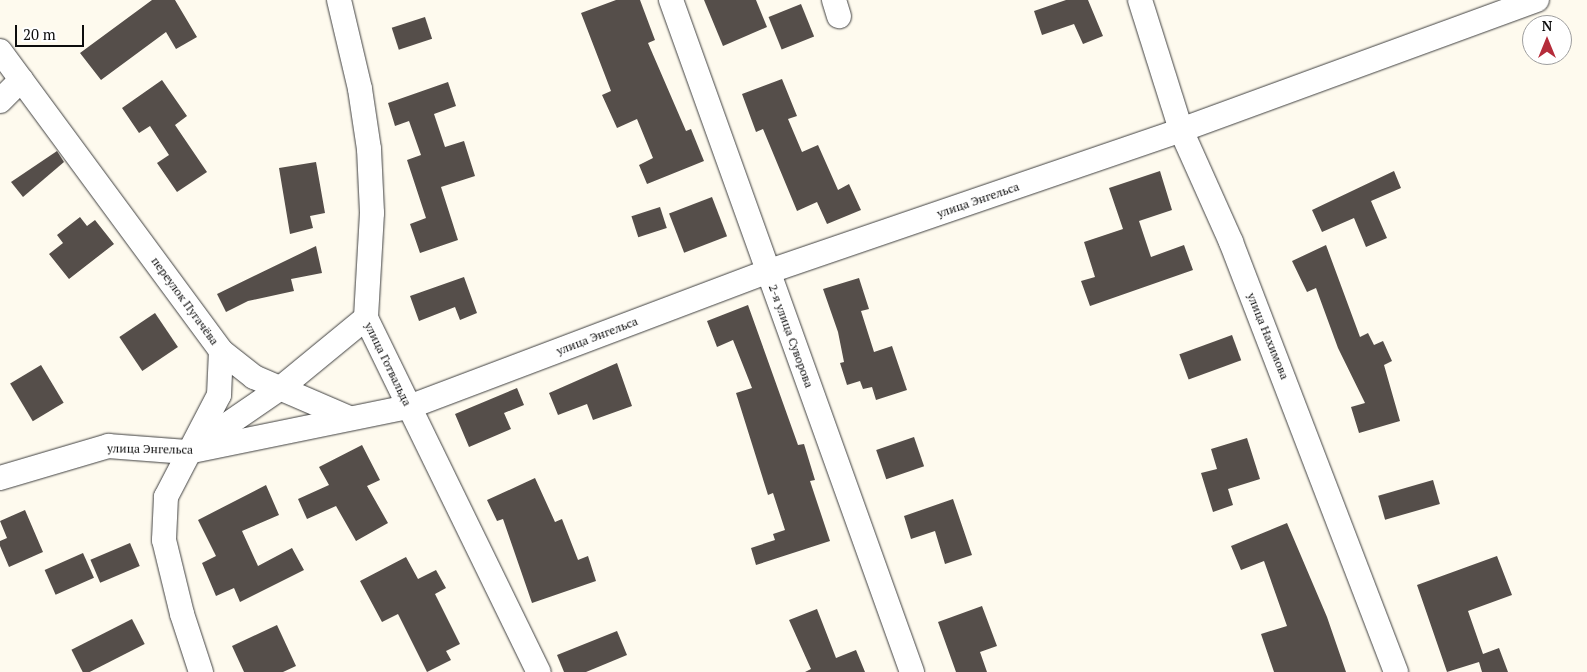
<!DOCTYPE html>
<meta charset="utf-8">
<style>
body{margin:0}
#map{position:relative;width:1587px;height:672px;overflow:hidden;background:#fefaee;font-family:"PT Serif",serif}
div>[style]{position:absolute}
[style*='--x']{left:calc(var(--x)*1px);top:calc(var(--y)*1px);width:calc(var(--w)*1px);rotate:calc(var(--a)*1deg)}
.building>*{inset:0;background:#554e4a;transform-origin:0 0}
.roads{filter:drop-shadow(0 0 1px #404040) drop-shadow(0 0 1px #404040)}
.minor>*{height:24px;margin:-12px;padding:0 12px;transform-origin:12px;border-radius:12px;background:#fff}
span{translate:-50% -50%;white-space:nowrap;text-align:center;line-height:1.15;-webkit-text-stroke:5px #fff;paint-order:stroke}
.street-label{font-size:12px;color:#0d0d0d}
.north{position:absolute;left:1522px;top:15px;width:50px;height:50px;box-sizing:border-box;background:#fff;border:1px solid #9e9e9e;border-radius:50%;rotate:0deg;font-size:14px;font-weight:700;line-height:20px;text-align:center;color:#0d0d0d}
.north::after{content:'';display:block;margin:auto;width:18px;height:22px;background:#b52c3a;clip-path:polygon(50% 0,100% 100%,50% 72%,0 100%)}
.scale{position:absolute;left:15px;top:25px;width:69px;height:22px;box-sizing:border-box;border:2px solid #0d0d0d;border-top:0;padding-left:6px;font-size:15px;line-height:18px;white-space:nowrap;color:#0d0d0d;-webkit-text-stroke:4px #fff;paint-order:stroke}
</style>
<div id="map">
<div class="building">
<div style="clip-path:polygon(152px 0,175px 0,197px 37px,176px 49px,166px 32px,101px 80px,80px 53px)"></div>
<div style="clip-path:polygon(616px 0,640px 0,655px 40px,648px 43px,686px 131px,691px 129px,704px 161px,647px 184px,639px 165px,653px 158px,637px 119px,617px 128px,602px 95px,611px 91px,581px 13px)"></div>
<div style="clip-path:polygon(704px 0,756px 0,767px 27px,723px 46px)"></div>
<div style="clip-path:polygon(1066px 0,1088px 0,1103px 36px,1083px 44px,1074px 24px,1042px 35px,1034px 11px)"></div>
<div style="left:801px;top:4px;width:35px;height:35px;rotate:68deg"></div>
<div style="left:425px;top:17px;width:23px;height:35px;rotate:72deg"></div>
<div style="clip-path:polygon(782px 79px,797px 116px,788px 119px,802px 152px,818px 145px,838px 190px,849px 184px,861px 210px,827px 224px,817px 202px,797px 211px,763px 129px,756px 132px,742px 94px)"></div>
<div style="clip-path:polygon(162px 80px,187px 116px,175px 125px,207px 172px,177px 192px,157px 163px,169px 155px,150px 126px,139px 133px,122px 108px)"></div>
<div style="clip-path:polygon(448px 82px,456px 106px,434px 114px,445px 147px,464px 141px,475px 176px,441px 187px,458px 240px,420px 253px,410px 224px,426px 218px,407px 160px,421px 155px,409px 121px,395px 126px,388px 103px)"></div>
<div style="clip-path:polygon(57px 151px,64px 162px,23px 197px,11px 182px)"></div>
<div style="clip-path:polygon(316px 162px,325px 213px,310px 216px,313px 228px,290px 234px,279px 168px)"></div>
<div style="clip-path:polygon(1160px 171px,1172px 210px,1139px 221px,1151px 257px,1184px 245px,1193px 270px,1090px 306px,1081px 281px,1095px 277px,1084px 242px,1123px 229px,1109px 188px)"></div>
<div style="clip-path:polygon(1394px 171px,1401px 188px,1371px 201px,1387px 238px,1366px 247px,1354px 218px,1322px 232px,1312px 210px)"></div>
<div style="left:712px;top:197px;width:42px;height:46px;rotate:69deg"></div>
<div style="left:660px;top:207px;width:22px;height:30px;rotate:72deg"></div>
<div style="clip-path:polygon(80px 217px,87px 226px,95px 220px,114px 244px,69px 279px,49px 254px,63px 243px,57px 235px)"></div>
<div style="clip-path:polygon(1326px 245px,1360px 337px,1368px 333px,1374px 345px,1383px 341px,1392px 361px,1384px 365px,1400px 421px,1359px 433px,1351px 407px,1365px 403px,1338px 348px,1316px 288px,1307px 292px,1292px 261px)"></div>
<div style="clip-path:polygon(316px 246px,322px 273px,291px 279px,294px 291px,248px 301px,226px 312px,217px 294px)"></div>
<div style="clip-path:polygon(464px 277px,477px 313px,460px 320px,455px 307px,419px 321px,410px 296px)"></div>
<div style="clip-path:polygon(859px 278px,869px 309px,861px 311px,874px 352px,892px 346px,907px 390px,876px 400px,872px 387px,863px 389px,860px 381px,847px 385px,840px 363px,844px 362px,838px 332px,823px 289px)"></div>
<div style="clip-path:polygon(748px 305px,798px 445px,804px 444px,815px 480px,810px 481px,830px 541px,756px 565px,751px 548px,775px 540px,773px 534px,785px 530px,773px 493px,768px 495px,736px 393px,752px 388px,733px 340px,717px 347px,707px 321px)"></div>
<div style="left:155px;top:313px;width:41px;height:43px;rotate:56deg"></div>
<div style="left:1232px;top:335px;width:27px;height:56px;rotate:70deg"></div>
<div style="clip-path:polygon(617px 363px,632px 406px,593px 420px,587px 404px,558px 415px,549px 393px)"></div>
<div style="left:41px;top:365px;width:44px;height:36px;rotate:59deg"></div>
<div style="clip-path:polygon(517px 388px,524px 405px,504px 413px,511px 429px,469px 447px,455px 414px)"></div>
<div style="left:914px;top:437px;width:31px;height:40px;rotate:71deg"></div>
<div style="clip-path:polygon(1247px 438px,1260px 479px,1228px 489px,1233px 505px,1213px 512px,1201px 473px,1217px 469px,1211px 449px)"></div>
<div style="clip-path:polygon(362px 445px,380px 480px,367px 486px,388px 523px,356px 541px,336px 506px,307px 519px,298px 499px,329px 485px,319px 467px)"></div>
<div style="clip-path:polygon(535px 478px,555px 522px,562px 519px,578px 560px,588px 556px,596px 581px,532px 603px,503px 519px,497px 521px,487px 500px)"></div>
<div style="left:1433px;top:480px;width:25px;height:57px;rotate:74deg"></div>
<div style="clip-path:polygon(266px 485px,279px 515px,242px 531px,258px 566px,292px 548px,304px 570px,240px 602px,234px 588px,216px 596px,202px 563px,216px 556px,198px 520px)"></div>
<div style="clip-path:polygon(953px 499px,972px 555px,945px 564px,935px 531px,911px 539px,904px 516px)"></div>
<div style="clip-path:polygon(25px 510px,43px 552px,9px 567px,0 546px,0 541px,7px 538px,0 521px)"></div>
<div style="clip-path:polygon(1287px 523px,1327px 617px,1346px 672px,1274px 672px,1261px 634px,1287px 626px,1264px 561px,1241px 570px,1231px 546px)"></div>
<div style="left:130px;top:543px;width:25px;height:43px;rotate:67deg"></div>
<div style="left:83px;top:553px;width:27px;height:42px;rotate:66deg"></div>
<div style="clip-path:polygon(1497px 556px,1512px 595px,1468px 611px,1483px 654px,1499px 648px,1508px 672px,1482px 672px,1479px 662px,1447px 672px,1417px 585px)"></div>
<div style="clip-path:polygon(406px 557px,418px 579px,436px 570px,446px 588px,435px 594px,460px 644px,446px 651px,451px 660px,427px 672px,398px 614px,382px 622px,360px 581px)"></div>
<div style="clip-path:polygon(982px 606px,997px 646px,980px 652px,987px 672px,956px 672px,938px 622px)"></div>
<div style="clip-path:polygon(817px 609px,836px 658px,856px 650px,865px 672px,805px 672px,811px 669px,789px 620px)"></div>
<div style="left:132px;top:619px;width:28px;height:68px;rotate:63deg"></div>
<div style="clip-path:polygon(277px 625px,296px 666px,283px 672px,244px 672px,232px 646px)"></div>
<div style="clip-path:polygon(617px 631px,627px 655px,586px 672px,564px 672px,557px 655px)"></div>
</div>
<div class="roads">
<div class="minor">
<div style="--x:339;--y:0;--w:91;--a:76.7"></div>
<div style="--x:360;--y:89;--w:61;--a:81.5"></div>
<div style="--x:369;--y:149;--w:64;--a:87.3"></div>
<div style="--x:372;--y:213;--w:105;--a:93.3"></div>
<div style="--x:366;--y:318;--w:394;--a:64"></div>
<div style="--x:671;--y:0;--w:714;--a:70.27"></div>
<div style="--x:834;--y:0;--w:17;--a:73"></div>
<div style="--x:1140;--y:0;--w:136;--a:72.5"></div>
<div style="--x:1181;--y:130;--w:123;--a:65.9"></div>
<div style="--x:1231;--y:242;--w:461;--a:69"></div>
<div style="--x:0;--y:51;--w:373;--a:53.6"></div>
<div style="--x:221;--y:351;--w:44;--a:92.6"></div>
<div style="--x:219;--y:395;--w:115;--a:117.5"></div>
<div style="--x:166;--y:497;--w:43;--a:92.7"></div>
<div style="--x:164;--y:540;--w:76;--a:76.3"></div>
<div style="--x:182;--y:614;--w:61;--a:71.9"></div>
<div style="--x:0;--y:101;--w:30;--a:-45"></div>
<div style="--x:221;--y:351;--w:42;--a:38.2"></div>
<div style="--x:254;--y:377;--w:103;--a:23.3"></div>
<div style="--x:196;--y:446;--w:104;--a:-34.5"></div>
<div style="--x:282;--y:387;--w:109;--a:-39.4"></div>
<div style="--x:0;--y:478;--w:113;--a:-16.5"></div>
<div style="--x:108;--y:446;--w:79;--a:4.3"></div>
<div style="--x:187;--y:452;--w:227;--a:-11.5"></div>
<div style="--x:409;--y:407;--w:383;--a:-20.7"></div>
<div style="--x:767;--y:272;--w:438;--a:-18.9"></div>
<div style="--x:1181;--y:130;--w:379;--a:-20.1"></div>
</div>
</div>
<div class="street-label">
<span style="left:978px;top:200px;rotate:-19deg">улица Энгельса</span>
<span style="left:185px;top:301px;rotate:54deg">переулок Пугачёва</span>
<span style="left:597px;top:336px;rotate:-21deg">улица Энгельса</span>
<span style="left:791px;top:336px;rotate:70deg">2-я улица Суворова</span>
<span style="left:1268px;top:336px;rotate:68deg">улица Нахимова</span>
<span style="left:388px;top:364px;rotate:64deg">улица Готвальда</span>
<span style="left:150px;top:449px;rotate:1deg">улица Энгельса</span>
</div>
<div class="north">N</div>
<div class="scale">20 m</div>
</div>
